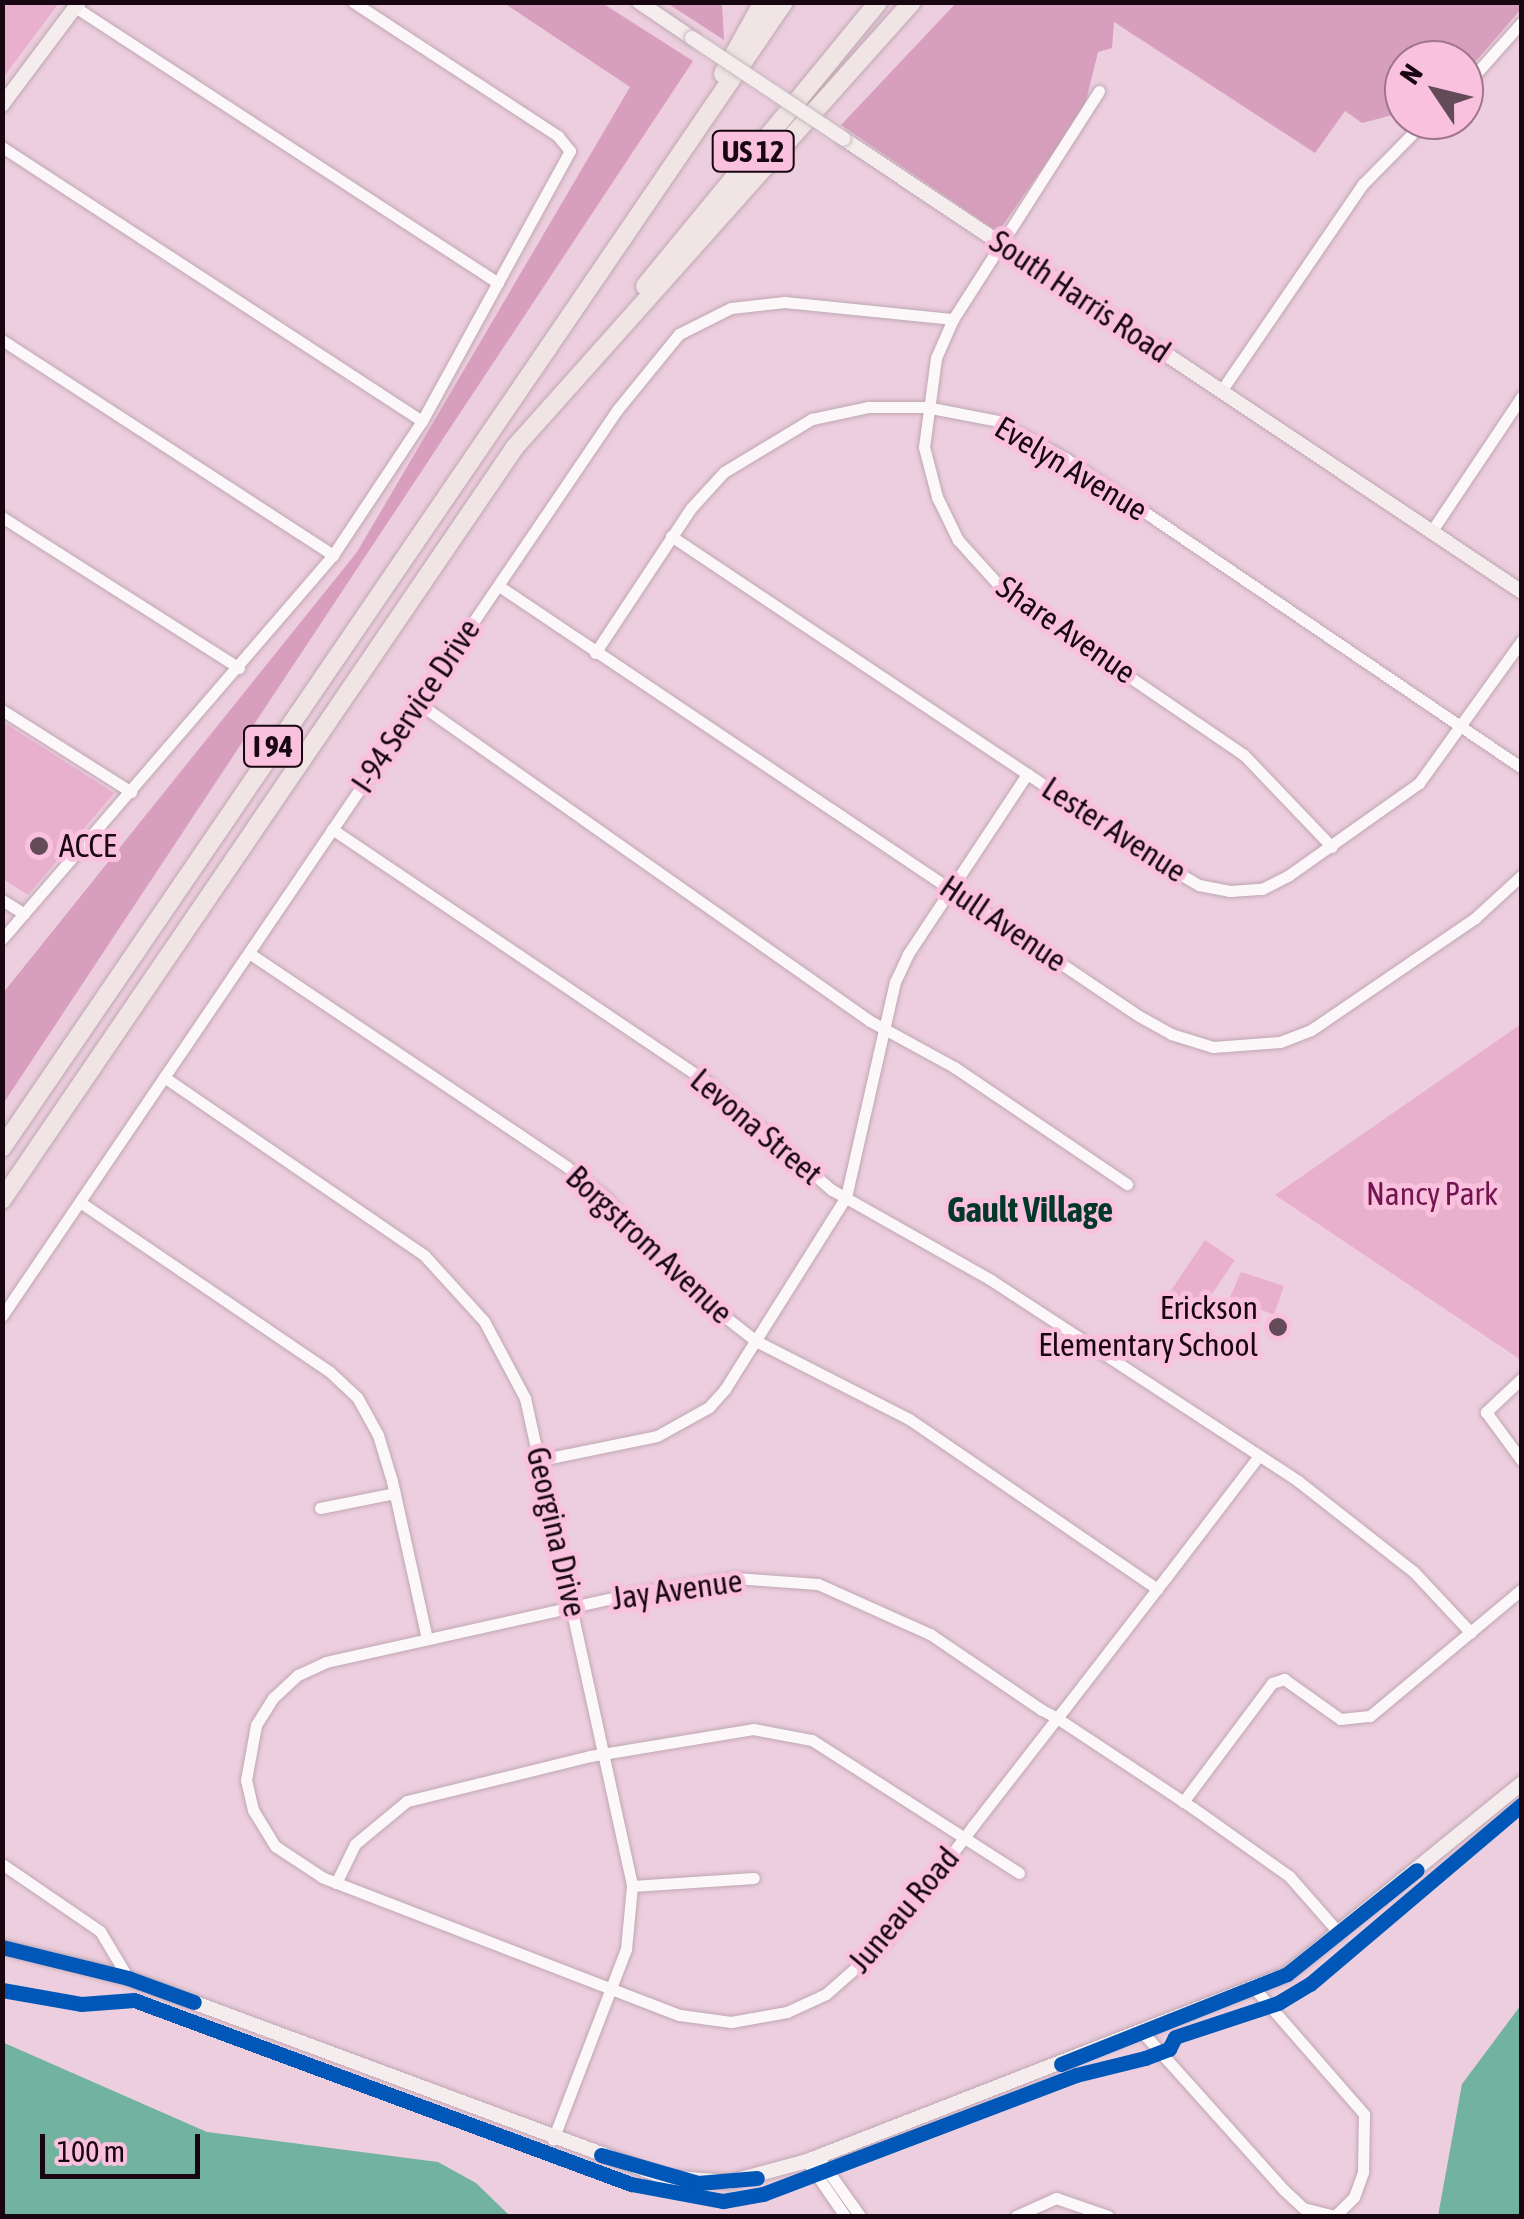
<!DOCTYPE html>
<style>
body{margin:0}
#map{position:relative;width:1524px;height:2219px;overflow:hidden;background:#edcede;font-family:"Asap Condensed",sans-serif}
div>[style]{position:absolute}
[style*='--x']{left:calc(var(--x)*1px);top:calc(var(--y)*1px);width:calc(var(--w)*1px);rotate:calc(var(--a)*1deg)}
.green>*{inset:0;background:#e9b0ce;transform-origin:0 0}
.forest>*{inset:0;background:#d89ebd}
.water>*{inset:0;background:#72b39f}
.roads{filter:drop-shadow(0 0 2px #bfa7b3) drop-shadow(0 0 2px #bfa7b3)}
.minor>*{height:11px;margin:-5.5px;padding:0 5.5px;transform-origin:5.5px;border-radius:5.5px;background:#fcf8fa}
.major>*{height:14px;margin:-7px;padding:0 7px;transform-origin:7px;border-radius:7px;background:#f5eded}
.highway>*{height:18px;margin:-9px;padding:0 9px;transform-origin:9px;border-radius:9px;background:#f0e5e4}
.bridges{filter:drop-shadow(0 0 2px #c6b7bf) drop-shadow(0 0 2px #c6b7bf)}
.major-bridge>*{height:14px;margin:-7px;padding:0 7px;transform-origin:7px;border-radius:7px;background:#f5eded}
.cycleway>*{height:15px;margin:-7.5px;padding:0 7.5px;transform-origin:7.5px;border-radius:7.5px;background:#0057b8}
.dots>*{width:28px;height:28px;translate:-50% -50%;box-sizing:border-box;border:5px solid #fac1de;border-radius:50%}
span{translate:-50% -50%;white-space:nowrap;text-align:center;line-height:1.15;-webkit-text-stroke:10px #fac1de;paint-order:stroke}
.shield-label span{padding:2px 8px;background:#fac1de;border:2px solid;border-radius:8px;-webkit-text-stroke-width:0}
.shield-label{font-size:30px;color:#180610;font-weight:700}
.street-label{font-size:32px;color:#180610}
.poi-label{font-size:32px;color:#180610}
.left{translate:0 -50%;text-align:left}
.right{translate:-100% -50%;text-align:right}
.park-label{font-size:32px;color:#731451}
.neighbourhood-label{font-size:35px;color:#033829;font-weight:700}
.frame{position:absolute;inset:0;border:5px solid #180610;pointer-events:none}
.north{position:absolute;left:1384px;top:40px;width:100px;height:100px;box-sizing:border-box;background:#fac1de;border:2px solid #a0768c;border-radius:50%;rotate:305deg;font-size:28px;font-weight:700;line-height:40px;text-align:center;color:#180610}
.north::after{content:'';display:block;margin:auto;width:35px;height:45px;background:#634c58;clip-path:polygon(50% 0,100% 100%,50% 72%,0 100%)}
.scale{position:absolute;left:40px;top:2134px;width:160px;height:45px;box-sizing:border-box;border:5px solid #180610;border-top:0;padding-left:12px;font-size:30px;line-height:35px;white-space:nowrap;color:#180610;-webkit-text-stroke:8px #fac1de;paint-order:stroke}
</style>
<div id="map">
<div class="green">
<div style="clip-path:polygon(3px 2px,59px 3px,3px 78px,2px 3px)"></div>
<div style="clip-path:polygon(3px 722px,114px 793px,28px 895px,3px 879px)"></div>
<div style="clip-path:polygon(1521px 1024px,1521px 1360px,1275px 1195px)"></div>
<div style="left:1205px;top:1240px;width:36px;height:61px;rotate:34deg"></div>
<div style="clip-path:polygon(1241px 1272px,1284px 1286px,1274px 1315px,1230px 1297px)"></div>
</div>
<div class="forest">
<div style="clip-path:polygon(504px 3px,602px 3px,693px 61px,3px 1104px,3px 993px,357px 552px,630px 87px)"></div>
<div style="clip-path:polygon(667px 3px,722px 3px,724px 40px)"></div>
<div style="clip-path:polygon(956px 3px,1521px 3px,1521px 9px,1464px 75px,1464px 60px,1404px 60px,1404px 112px,1362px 123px,1345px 111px,1315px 153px,1114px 22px,1112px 48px,1098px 52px,1084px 109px,998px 232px,841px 125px)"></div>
</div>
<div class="water">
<div style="clip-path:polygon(1521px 2005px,1521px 2216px,1438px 2216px,1462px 2084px)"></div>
<div style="clip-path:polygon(2px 2042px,207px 2132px,438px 2162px,476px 2183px,510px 2216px,3px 2216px)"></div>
</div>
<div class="roads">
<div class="minor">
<div style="--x:75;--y:7;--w:505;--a:33.12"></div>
<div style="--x:1464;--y:87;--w:87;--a:-48.3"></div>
<div style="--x:1099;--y:91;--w:271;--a:122.6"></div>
<div style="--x:953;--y:319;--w:43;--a:113.6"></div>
<div style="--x:936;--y:358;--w:90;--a:97.7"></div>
<div style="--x:924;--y:447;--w:52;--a:75.4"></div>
<div style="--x:937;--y:497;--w:48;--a:64"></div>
<div style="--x:958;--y:540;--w:70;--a:47.9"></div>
<div style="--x:1005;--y:592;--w:289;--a:34.3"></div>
<div style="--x:1244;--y:755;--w:127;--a:46.3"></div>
<div style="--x:2;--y:147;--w:501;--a:33.12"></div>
<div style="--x:2;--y:340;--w:395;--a:33"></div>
<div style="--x:1221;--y:391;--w:251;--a:-55.6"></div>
<div style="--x:1363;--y:184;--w:90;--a:-45.5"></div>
<div style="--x:2;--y:517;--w:281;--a:32.5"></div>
<div style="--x:1431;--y:532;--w:164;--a:-56.2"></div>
<div style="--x:671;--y:536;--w:583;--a:33.74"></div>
<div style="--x:1156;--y:860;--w:50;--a:30.2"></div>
<div style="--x:1199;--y:885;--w:32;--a:11"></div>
<div style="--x:1230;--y:891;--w:32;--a:-4"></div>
<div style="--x:1262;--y:889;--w:30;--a:-27"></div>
<div style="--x:1289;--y:875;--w:159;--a:-35.3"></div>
<div style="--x:1419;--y:783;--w:176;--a:-54.2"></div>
<div style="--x:499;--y:586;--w:771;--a:33.9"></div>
<div style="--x:1139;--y:1016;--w:37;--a:29"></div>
<div style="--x:1171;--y:1034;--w:44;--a:17.2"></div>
<div style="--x:1213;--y:1047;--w:67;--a:-4.3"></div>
<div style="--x:1280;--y:1042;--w:33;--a:-21"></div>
<div style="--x:1311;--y:1030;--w:199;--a:-34.3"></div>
<div style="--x:1475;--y:918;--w:64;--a:-42.5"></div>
<div style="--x:595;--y:653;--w:174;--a:-56.5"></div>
<div style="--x:691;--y:508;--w:49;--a:-47.5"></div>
<div style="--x:724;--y:472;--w:103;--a:-31.1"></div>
<div style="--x:812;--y:419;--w:57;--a:-12.1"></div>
<div style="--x:868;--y:407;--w:58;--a:0"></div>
<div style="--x:926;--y:407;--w:73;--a:11"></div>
<div style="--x:998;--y:421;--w:77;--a:28.9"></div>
<div style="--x:1065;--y:458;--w:552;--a:34.15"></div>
<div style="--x:418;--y:703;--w:553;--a:35.13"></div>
<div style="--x:870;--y:1021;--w:96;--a:28.7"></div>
<div style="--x:954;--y:1067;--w:209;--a:34.1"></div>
<div style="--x:2;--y:710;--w:153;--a:32.4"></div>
<div style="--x:332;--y:829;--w:457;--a:34"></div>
<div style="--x:711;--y:1085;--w:160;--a:41"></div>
<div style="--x:832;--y:1190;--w:183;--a:29.5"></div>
<div style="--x:991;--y:1280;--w:367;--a:33.2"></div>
<div style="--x:1298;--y:1481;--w:147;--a:38.1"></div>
<div style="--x:1414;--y:1572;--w:83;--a:46.9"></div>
<div style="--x:2;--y:900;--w:26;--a:32"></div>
<div style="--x:2;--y:939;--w:507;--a:-49.24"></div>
<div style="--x:333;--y:555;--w:161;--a:-56.4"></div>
<div style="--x:422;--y:421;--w:308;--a:-61.3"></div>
<div style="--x:570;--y:151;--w:19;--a:-129"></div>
<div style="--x:558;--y:136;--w:245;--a:-146.8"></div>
<div style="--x:249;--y:953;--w:383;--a:33.9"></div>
<div style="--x:567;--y:1167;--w:48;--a:38.3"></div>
<div style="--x:605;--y:1197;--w:117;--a:48.1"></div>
<div style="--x:683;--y:1284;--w:93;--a:38"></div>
<div style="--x:756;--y:1341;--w:172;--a:27"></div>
<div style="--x:909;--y:1419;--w:301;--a:34.4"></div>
<div style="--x:164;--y:1077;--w:315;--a:34.4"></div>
<div style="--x:424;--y:1255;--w:89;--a:47.7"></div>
<div style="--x:484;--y:1321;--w:87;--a:62"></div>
<div style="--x:525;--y:1398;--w:500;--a:77.6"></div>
<div style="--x:632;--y:1886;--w:63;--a:95.4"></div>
<div style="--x:626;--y:1949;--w:204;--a:111"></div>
<div style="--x:80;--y:1202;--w:302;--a:34.2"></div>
<div style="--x:330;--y:1372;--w:37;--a:43"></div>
<div style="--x:357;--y:1397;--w:43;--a:61.1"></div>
<div style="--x:378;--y:1435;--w:48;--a:73.1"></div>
<div style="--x:392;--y:1481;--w:162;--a:77.5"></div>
<div style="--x:2;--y:1316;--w:1095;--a:-55.83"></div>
<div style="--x:617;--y:410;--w:98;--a:-50.8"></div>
<div style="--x:679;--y:334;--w:58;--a:-26.6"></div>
<div style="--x:731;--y:308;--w:54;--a:-6.3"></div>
<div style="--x:785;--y:302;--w:169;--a:5.8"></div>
<div style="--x:1522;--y:1378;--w:50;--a:136.6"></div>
<div style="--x:1486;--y:1412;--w:61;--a:53.7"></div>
<div style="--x:1258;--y:1457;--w:150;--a:127.4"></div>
<div style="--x:1167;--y:1576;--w:16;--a:128"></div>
<div style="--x:1157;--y:1589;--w:150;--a:127.7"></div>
<div style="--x:1065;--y:1708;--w:13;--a:129"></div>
<div style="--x:1057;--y:1718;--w:137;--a:127.9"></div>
<div style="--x:973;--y:1826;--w:146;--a:127.2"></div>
<div style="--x:885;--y:1942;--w:79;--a:138.6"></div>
<div style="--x:826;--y:1994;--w:43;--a:155.2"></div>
<div style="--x:787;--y:2012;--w:57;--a:169.9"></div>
<div style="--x:731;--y:2022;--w:52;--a:-172.3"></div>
<div style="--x:679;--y:2015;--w:383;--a:-158.9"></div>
<div style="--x:322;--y:1877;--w:56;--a:-146.6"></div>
<div style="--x:275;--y:1846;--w:42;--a:-121.4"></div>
<div style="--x:253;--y:1810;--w:31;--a:-103"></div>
<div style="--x:246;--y:1780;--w:56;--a:-79.7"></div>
<div style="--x:256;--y:1725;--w:32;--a:-58"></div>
<div style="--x:273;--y:1698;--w:34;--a:-43"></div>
<div style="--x:298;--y:1675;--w:31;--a:-25"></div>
<div style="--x:326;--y:1662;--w:322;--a:-12.6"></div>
<div style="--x:640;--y:1592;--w:96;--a:-8.4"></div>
<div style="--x:735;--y:1578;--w:83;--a:4.1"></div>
<div style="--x:818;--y:1584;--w:123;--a:24.1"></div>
<div style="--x:930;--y:1634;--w:135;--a:34.2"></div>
<div style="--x:1042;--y:1710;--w:17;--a:28"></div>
<div style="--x:1057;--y:1718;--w:163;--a:33.5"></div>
<div style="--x:1193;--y:1808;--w:118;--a:35.3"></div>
<div style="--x:1289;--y:1876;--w:77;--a:48.7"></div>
<div style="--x:540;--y:1460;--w:119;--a:-11.6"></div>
<div style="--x:657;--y:1436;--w:60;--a:-29.1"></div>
<div style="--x:709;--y:1407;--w:24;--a:-48"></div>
<div style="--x:725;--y:1389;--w:227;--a:-57.8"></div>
<div style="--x:846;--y:1197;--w:221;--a:-77.2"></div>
<div style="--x:895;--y:982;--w:31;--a:-65"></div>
<div style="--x:908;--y:954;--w:216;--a:-56.5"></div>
<div style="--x:320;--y:1508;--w:76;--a:-11.3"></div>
<div style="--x:1183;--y:1802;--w:149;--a:-53.2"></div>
<div style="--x:1272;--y:1683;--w:13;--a:-18"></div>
<div style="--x:1284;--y:1679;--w:69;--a:35.5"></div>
<div style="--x:1340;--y:1719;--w:30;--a:-6"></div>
<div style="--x:1370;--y:1716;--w:198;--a:-39.9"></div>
<div style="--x:2;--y:1864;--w:119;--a:34.4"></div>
<div style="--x:100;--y:1931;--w:55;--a:59.2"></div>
<div style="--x:336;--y:1883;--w:43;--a:-64"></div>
<div style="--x:355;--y:1844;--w:67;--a:-39.6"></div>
<div style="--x:407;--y:1801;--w:188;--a:-13.8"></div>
<div style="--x:590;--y:1756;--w:165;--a:-9.4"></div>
<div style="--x:753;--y:1729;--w:60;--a:10.6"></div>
<div style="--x:812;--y:1740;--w:246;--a:32.7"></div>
<div style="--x:632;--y:1886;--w:122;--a:-3.8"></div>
<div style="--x:1144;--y:2034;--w:210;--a:48.1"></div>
<div style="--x:1284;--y:2190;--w:26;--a:43"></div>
<div style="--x:1303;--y:2208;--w:33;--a:14"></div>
<div style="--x:1335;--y:2216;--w:27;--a:-45"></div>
<div style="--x:1354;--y:2197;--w:27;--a:-70"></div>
<div style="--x:1363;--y:2172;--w:58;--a:-89"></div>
<div style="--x:1364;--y:2114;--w:166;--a:-131.1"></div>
<div style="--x:818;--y:2157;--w:72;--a:54.6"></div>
<div style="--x:807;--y:2161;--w:67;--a:55.4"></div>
<div style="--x:1016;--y:2216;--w:44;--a:-24.2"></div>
<div style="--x:1056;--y:2198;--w:55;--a:19.1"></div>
</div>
<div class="major">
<div style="--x:639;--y:2;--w:64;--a:34.2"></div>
<div style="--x:2;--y:105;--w:129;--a:-53.2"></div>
<div style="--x:844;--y:139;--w:815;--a:33.75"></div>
<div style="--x:2;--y:1947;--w:130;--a:13.8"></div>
<div style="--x:128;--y:1978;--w:572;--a:20.37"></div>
<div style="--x:664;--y:2177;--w:65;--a:4.4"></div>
<div style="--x:729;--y:2182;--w:81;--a:-15.1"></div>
<div style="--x:807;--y:2161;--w:515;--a:-21.29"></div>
<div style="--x:1287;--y:1974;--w:303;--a:-39.1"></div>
</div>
<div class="highway">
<div style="--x:723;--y:74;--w:82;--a:-60.9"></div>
<div style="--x:645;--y:286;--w:367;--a:-50.6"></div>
<div style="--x:2;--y:1148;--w:1387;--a:-55.69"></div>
<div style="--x:2;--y:1200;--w:911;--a:-55.73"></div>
<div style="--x:515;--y:447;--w:596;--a:-48.26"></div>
</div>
</div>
<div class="bridges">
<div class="major-bridge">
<div style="--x:692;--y:38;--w:182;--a:33.6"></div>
</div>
</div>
<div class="cycleway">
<div style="--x:2;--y:1947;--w:130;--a:13.8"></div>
<div style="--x:128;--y:1978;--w:70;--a:20"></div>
<div style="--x:2;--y:1990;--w:80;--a:10"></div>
<div style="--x:81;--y:2004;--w:53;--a:-4.3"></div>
<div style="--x:134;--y:2000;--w:530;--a:20.32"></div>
<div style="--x:631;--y:2184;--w:94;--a:10.5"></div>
<div style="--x:723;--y:2201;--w:41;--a:-9.9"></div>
<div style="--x:763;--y:2194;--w:335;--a:-20.8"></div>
<div style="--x:1076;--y:2075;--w:71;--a:-13.8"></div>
<div style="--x:1145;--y:2058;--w:26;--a:-21"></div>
<div style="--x:1169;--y:2049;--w:13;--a:-63"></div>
<div style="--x:1175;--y:2037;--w:108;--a:-18.3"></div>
<div style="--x:1278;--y:2003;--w:37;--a:-31"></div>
<div style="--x:1310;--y:1984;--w:278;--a:-40.3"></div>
<div style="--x:1061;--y:2064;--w:243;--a:-21.7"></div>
<div style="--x:1287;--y:1974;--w:166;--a:-38.7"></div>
<div style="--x:601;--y:2155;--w:101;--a:16.1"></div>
<div style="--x:698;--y:2183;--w:59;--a:-4.8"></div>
</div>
<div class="dots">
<div style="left:39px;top:846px;background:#634c58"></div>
<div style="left:1278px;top:1327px;background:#634c58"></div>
</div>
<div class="shield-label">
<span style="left:753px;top:151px">US 12</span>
<span style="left:273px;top:746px">I 94</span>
</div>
<div class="street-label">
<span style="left:1080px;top:297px;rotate:34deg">South Harris Road</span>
<span style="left:1071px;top:469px;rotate:31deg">Evelyn Avenue</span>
<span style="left:1066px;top:630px;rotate:35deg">Share Avenue</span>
<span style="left:416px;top:706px;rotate:-56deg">I-94 Service Drive</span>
<span style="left:1114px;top:830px;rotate:33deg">Lester Avenue</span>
<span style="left:1003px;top:924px;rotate:34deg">Hull Avenue</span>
<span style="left:756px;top:1127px;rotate:40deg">Levona Street</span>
<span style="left:649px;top:1245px;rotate:43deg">Borgstrom Avenue</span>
<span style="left:556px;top:1532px;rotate:77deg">Georgina Drive</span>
<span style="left:677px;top:1590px;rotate:-8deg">Jay Avenue</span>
<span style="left:904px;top:1910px;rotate:-50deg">Juneau Road</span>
</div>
<div class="poi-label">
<span class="left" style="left:59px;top:846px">ACCE</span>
<span class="right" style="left:1258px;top:1327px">Erickson<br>Elementary School</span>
</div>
<div class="park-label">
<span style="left:1432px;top:1194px">Nancy Park</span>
</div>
<div class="neighbourhood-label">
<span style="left:1030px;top:1209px">Gault Village</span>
</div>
<div class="frame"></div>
<div class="north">N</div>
<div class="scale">100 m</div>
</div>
